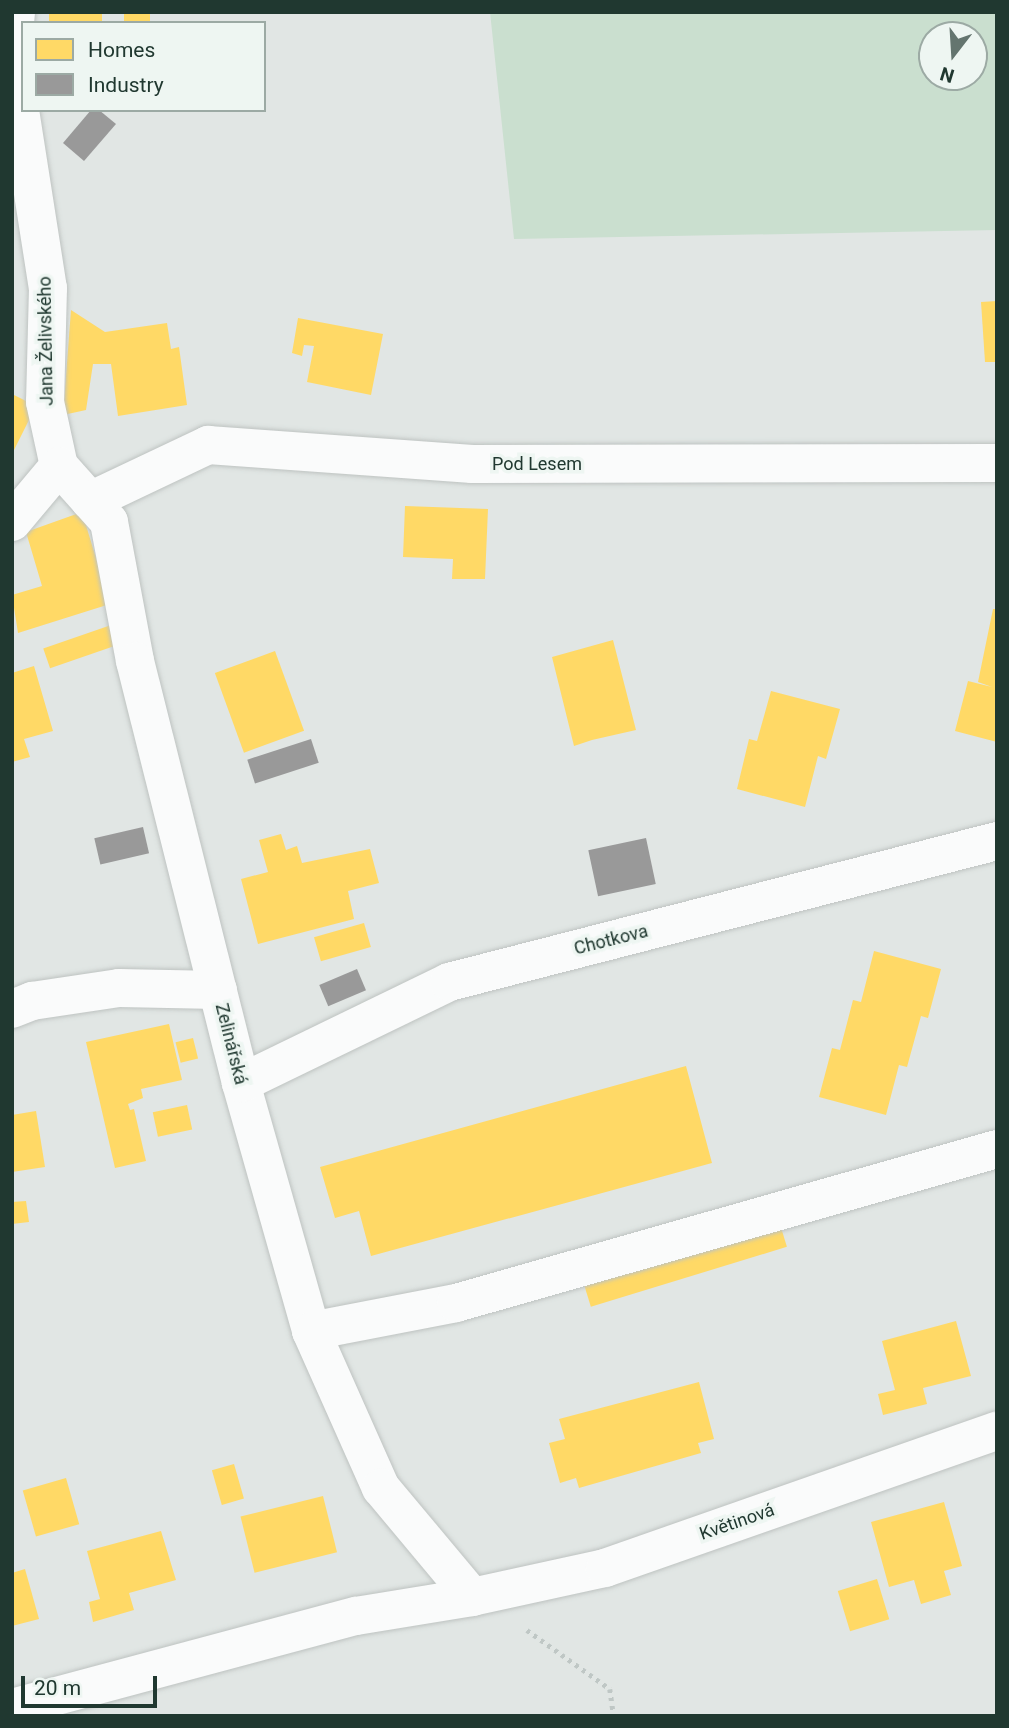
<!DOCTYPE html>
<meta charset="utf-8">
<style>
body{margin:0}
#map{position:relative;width:1009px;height:1728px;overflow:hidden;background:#e1e6e4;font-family:Roboto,sans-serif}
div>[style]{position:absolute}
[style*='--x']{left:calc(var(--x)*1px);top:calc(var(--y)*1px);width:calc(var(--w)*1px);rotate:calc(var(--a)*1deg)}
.green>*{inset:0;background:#cadfcf}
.homes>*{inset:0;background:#ffd966;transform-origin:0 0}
.industry>*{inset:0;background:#999;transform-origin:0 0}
.path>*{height:4.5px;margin-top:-2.25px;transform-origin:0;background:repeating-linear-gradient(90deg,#bfc7c5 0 3.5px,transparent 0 8.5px)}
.roads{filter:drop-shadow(0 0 2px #bec3c1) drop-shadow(0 0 2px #bec3c1)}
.street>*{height:38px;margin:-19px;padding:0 19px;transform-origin:19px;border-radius:19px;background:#fafbfb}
span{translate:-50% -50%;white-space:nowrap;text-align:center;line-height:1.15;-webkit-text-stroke:7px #eef6f2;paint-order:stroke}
.street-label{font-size:18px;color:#203830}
.frame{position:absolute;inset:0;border:14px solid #203830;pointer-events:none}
.legend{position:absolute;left:21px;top:21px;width:245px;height:91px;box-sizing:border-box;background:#eef6f2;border:2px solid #9caaa4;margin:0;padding:9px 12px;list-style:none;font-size:21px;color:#203830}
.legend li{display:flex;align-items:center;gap:14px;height:35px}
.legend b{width:35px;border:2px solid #9caaa4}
.north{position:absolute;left:918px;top:21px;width:70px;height:70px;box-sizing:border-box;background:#eef6f2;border:2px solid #9caaa4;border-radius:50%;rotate:197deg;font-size:19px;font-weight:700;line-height:28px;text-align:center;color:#203830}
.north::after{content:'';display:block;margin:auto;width:24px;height:32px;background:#64756f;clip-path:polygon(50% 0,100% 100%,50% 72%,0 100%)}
.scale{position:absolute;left:21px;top:1676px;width:136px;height:32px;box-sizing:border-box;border:4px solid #203830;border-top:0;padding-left:9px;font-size:21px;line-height:24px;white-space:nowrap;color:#203830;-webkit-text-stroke:5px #eef6f2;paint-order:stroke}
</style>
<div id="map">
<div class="green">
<div style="clip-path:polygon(evenodd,490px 12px,997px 12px,997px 230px,514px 239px,490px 12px,932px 35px,974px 35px,974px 77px,932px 77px,932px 35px)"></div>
</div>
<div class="homes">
<div style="left:49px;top:12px;width:53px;height:11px"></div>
<div style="left:124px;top:12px;width:26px;height:11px"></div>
<div style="clip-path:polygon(997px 301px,997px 362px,985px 362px,981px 302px)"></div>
<div style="clip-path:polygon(71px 310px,105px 332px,167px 323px,171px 349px,179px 347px,187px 405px,118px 416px,111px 364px,93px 364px,86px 410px,63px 415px)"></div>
<div style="clip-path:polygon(298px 318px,383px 334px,371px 395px,307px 382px,314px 346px,304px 345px,302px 356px,292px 353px)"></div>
<div style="clip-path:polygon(12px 394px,36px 406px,12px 454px)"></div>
<div style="clip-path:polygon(405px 506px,488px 509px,485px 579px,452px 579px,453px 559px,403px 557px)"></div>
<div style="clip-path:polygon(82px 512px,110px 604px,18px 633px,12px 595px,42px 586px,26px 532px)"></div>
<div style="clip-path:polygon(993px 609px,997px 609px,997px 742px,955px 731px,968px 681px,992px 687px,978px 682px)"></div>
<div style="left:117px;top:623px;width:21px;height:78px;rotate:71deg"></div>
<div style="clip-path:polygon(613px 640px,636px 730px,592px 740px,587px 733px,592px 740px,574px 746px,552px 657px)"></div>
<div style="left:275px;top:651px;width:85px;height:64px;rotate:70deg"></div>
<div style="clip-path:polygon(34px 666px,53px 731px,24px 739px,30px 757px,12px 762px,12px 673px)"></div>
<div style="clip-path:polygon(771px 691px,840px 709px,826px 759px,818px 756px,805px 807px,737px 789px,749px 739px,757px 741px)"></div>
<div style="clip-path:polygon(281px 834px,286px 850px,297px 846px,302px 863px,370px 849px,379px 883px,348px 891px,354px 919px,258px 944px,241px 879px,268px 872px,259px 840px)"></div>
<div style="left:364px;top:923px;width:25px;height:52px;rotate:74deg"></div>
<div style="clip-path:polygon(874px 951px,941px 969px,928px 1018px,921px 1016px,907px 1067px,899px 1065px,886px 1115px,819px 1097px,832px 1048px,840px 1050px,853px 1000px,861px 1002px)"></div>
<div style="clip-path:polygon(169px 1024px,182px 1080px,141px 1089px,143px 1098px,128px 1104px,130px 1110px,134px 1109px,146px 1161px,115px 1168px,86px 1042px)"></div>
<div style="left:193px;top:1038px;width:21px;height:18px;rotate:76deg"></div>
<div style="clip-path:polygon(686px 1066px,712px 1163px,371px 1256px,359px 1211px,335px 1218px,320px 1167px)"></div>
<div style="left:187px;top:1105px;width:25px;height:35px;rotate:78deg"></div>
<div style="clip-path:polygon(36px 1111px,45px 1167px,12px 1172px,12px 1115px)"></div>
<div style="clip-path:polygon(26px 1201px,29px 1222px,12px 1224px,12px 1202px)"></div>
<div style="left:779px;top:1221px;width:27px;height:205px;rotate:73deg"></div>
<div style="clip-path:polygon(956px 1321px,971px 1376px,923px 1388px,927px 1404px,883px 1415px,878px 1394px,895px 1390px,882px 1341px)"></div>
<div style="clip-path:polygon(699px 1382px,714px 1439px,698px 1443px,701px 1453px,579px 1488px,576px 1478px,560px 1483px,549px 1443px,565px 1439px,559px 1419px)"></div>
<div style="left:234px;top:1464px;width:36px;height:23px;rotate:74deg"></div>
<div style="left:66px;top:1478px;width:48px;height:45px;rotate:74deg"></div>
<div style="left:323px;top:1496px;width:58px;height:85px;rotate:76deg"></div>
<div style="clip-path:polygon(944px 1502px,962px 1566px,944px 1571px,951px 1595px,921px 1604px,914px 1580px,889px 1587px,871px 1522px)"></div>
<div style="clip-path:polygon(161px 1531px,176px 1580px,129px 1593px,134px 1610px,93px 1622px,89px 1602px,100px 1599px,87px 1551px)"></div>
<div style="clip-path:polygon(25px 1569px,39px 1619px,12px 1626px,12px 1573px)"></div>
<div style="left:877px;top:1579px;width:42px;height:41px;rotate:73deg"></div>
</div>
<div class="industry">
<div style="clip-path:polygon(91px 110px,99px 110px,116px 124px,84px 161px,63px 143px)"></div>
<div style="left:311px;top:739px;width:25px;height:67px;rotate:72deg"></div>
<div style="left:143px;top:827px;width:27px;height:50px;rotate:77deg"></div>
<div style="left:646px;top:838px;width:47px;height:59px;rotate:78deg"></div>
<div style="left:357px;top:969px;width:23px;height:41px;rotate:67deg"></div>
</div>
<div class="path">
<div style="--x:527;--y:1630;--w:102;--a:35.4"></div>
<div style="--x:610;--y:1689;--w:27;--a:82"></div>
</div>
<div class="roads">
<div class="street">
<div style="--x:12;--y:55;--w:43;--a:-84.7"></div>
<div style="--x:12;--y:59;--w:232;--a:81.1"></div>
<div style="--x:48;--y:288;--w:114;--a:91.5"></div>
<div style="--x:45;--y:402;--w:66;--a:77.7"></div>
<div style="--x:59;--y:466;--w:75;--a:48.2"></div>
<div style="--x:109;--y:522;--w:141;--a:79.4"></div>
<div style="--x:135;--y:661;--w:435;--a:75.9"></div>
<div style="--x:241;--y:1083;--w:258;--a:74.2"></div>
<div style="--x:311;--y:1331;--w:172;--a:66"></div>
<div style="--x:381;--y:1488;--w:142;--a:50.1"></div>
<div style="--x:90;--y:501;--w:131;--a:-25.4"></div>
<div style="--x:208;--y:445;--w:265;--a:4.1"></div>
<div style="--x:472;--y:464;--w:525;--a:-0.11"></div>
<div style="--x:12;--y:522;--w:73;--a:-50"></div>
<div style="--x:12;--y:1009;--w:22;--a:-22"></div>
<div style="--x:32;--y:1001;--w:88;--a:-8.5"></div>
<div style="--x:119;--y:988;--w:99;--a:1.2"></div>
<div style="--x:241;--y:1083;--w:231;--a:-25.9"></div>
<div style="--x:449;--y:982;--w:566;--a:-14.43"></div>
<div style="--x:311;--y:1331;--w:148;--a:-10.9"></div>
<div style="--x:456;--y:1303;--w:562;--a:-15.89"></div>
<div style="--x:12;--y:1708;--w:356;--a:-15"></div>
<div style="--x:356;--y:1616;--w:118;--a:-9.3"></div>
<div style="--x:472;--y:1597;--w:136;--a:-12.3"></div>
<div style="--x:605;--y:1568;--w:415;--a:-19.3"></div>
</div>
</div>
<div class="street-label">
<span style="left:46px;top:341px;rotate:-91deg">Jana Želivského</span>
<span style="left:537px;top:464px">Pod Lesem</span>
<span style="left:611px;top:940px;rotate:-14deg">Chotkova</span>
<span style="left:231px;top:1044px;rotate:76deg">Zelinářská</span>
<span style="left:737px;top:1522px;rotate:-19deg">Květinová</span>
</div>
<div class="frame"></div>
<ul class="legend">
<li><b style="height:19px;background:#ffd966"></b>Homes</li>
<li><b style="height:19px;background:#999"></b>Industry</li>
</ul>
<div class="north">N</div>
<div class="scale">20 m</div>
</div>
